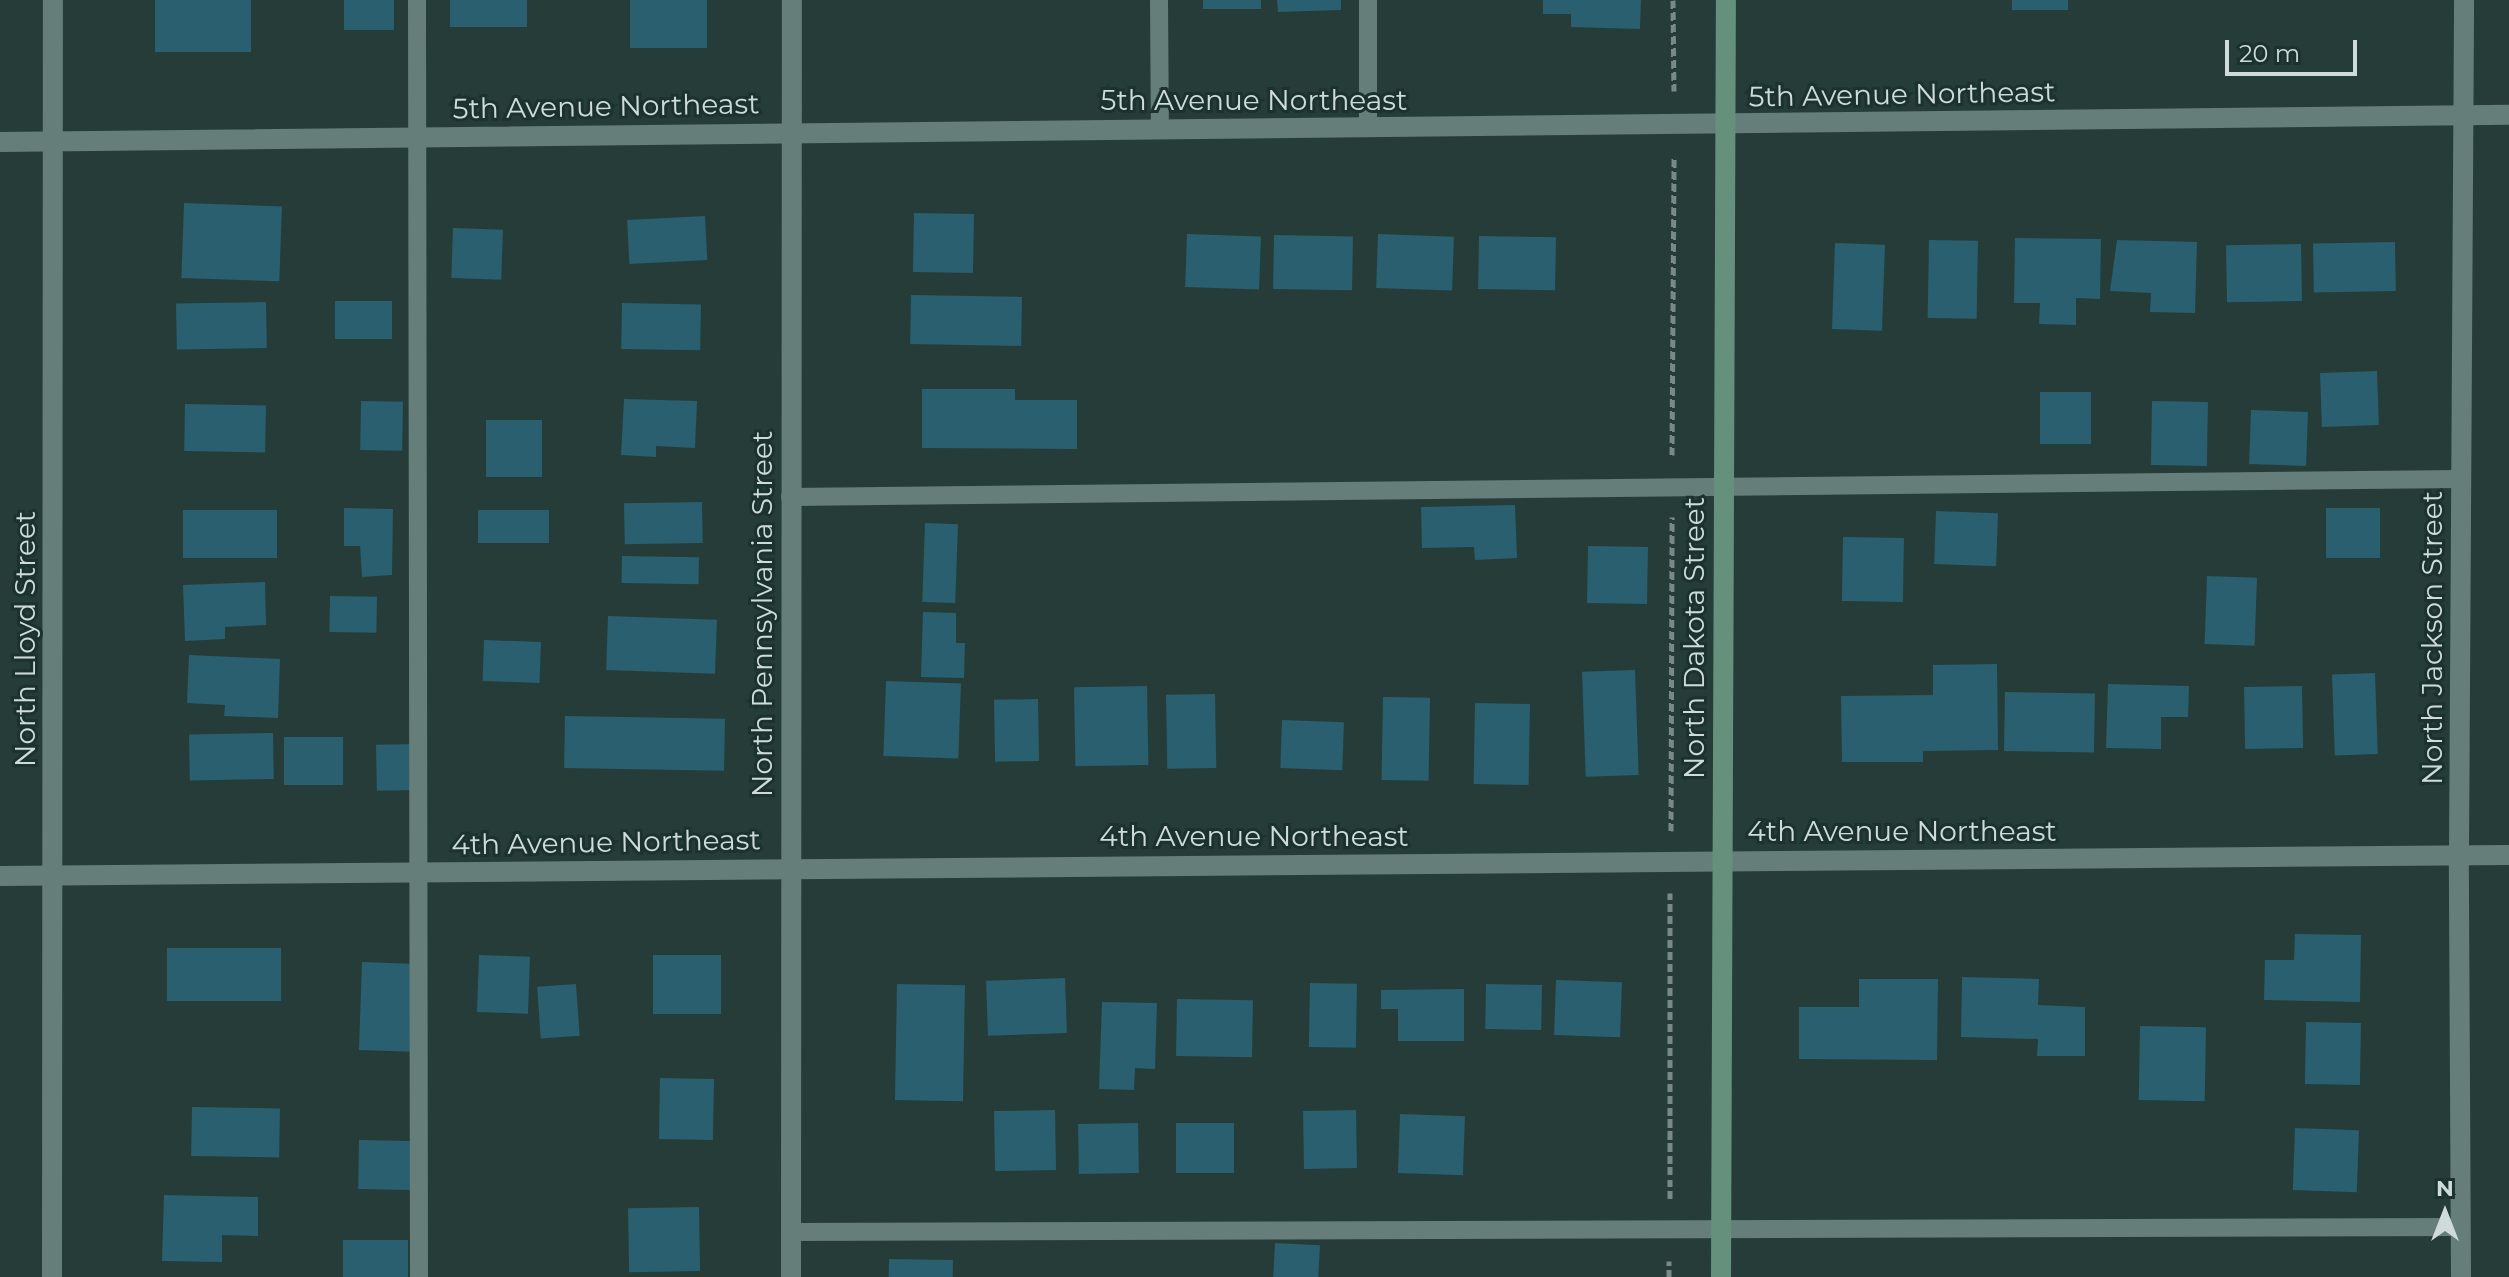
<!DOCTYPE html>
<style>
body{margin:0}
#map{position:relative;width:2509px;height:1277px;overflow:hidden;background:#263c39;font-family:Montserrat,sans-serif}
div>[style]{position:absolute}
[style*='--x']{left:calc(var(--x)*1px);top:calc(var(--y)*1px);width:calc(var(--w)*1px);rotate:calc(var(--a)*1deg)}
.building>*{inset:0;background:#295f6f;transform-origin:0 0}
.path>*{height:5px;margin-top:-2.5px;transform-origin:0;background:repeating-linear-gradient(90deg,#788987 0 8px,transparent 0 12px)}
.lane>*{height:18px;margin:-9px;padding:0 9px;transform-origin:9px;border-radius:9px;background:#667e7a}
.street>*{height:20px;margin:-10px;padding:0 10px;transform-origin:10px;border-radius:10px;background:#667e7a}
.secondary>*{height:20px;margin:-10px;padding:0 10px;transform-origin:10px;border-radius:10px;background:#65917c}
span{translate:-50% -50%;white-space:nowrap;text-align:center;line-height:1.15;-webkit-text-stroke:6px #1c322f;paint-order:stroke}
.street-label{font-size:28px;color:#cedbd9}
.north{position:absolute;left:2405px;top:1173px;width:80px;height:80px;-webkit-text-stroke:6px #1c322f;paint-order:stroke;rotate:0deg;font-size:22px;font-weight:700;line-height:32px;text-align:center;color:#cedbd9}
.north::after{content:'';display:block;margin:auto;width:28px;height:36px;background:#cedbd9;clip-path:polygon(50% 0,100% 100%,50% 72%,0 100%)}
.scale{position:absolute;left:2225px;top:40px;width:132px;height:36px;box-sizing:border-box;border:4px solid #cedbd9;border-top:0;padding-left:10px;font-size:24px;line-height:28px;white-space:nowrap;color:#cedbd9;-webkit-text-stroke:6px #1c322f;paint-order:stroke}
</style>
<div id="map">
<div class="building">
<div style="left:155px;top:0;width:96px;height:52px"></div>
<div style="left:344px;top:0;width:50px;height:30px"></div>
<div style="left:450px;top:0;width:77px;height:27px"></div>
<div style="left:630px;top:0;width:77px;height:48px"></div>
<div style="left:1203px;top:0;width:58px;height:9px"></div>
<div style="clip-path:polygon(1277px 0,1341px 0,1341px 10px,1278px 12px)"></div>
<div style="clip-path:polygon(1543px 0,1641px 0,1640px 29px,1571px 27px,1571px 14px,1543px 14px)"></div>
<div style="left:2012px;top:0;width:56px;height:10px"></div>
<div style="left:184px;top:203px;width:98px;height:75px;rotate:2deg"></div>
<div style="left:914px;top:213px;width:60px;height:59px;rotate:1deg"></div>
<div style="left:705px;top:216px;width:44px;height:78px;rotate:87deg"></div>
<div style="left:453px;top:228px;width:50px;height:50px;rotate:2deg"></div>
<div style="left:1187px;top:234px;width:74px;height:53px;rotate:2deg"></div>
<div style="left:1378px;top:234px;width:76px;height:54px;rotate:2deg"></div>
<div style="left:1274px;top:235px;width:79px;height:54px;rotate:1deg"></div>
<div style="left:1479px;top:236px;width:77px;height:53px;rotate:1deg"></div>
<div style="clip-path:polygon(2015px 238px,2101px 239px,2100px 299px,2076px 298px,2076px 325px,2039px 324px,2040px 303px,2014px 303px)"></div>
<div style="left:1929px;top:240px;width:49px;height:78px;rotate:1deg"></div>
<div style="clip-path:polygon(2117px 240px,2197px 242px,2195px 313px,2150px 312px,2151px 293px,2110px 291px)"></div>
<div style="left:2395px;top:242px;width:49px;height:82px;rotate:89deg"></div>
<div style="left:1835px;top:243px;width:50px;height:86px;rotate:2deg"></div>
<div style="left:2301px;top:244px;width:57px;height:75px;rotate:89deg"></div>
<div style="left:911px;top:295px;width:111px;height:49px;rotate:1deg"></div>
<div style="left:335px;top:301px;width:57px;height:38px"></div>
<div style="left:266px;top:302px;width:46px;height:90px;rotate:89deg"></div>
<div style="left:622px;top:303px;width:79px;height:46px;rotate:1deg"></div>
<div style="left:2377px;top:371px;width:54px;height:57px;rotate:88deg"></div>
<div style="clip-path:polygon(922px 389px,1015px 389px,1015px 400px,1077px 400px,1077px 449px,922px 448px)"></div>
<div style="left:2040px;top:392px;width:51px;height:52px"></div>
<div style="clip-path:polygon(624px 399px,697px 401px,695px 448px,656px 446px,656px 457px,621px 455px)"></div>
<div style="left:361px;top:401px;width:42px;height:49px;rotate:1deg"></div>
<div style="left:2152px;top:401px;width:56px;height:64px;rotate:1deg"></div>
<div style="left:185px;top:404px;width:81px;height:47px;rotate:1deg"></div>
<div style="left:2251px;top:410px;width:57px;height:54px;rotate:2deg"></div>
<div style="left:542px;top:420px;width:57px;height:56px;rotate:90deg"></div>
<div style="left:702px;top:502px;width:41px;height:78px;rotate:89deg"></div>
<div style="clip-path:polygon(1515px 505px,1517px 558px,1475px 560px,1474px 547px,1422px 548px,1421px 507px)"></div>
<div style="clip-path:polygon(344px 508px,393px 509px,392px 575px,362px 577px,360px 546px,344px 546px)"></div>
<div style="left:2326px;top:508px;width:54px;height:50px"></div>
<div style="left:183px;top:510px;width:94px;height:48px"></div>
<div style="left:549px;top:510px;width:33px;height:71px;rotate:90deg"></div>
<div style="left:1936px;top:511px;width:62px;height:53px;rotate:2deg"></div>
<div style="left:925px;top:523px;width:33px;height:79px;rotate:2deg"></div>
<div style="left:1843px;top:537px;width:61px;height:64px;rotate:1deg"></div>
<div style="left:1588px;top:546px;width:60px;height:57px;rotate:1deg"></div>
<div style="left:622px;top:556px;width:77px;height:27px;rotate:1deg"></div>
<div style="left:2207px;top:576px;width:50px;height:68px;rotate:2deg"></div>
<div style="clip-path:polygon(265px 582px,266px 625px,225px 627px,225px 639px,185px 641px,183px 585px)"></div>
<div style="left:330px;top:596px;width:47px;height:36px;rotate:1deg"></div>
<div style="clip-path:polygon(923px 612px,956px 613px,956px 643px,965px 643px,964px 678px,921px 677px)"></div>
<div style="left:608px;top:616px;width:109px;height:54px;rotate:2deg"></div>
<div style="left:484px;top:640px;width:57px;height:41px;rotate:2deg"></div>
<div style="clip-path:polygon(189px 655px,280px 659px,278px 718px,224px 716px,225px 705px,187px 703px)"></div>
<div style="clip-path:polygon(1997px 664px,1998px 750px,1923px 751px,1923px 762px,1842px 762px,1841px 696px,1933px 695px,1933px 665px)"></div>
<div style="left:1635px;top:670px;width:105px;height:53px;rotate:88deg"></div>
<div style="left:2375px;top:673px;width:81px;height:43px;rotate:88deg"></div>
<div style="left:886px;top:681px;width:75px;height:75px;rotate:2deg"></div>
<div style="clip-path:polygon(2108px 684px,2189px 686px,2188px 717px,2161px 717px,2161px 749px,2106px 748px)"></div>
<div style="left:1147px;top:686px;width:79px;height:73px;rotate:89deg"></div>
<div style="left:2302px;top:686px;width:62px;height:58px;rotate:89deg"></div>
<div style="left:2005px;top:692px;width:90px;height:59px;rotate:1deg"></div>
<div style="left:1215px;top:694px;width:74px;height:49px;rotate:89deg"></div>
<div style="left:1383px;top:697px;width:47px;height:83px;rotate:1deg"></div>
<div style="left:1038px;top:699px;width:62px;height:44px;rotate:89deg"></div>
<div style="left:1475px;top:703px;width:55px;height:81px;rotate:1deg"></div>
<div style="left:565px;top:716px;width:160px;height:52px;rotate:1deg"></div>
<div style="left:1282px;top:720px;width:62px;height:48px;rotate:2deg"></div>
<div style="left:273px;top:733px;width:46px;height:84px;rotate:89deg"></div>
<div style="left:284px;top:737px;width:59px;height:48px"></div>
<div style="left:418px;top:744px;width:46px;height:42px;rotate:89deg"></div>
<div style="clip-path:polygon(2295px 934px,2361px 935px,2360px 1002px,2264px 1000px,2265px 960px,2294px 960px)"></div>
<div style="left:281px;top:948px;width:53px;height:114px;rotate:90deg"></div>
<div style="left:479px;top:955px;width:51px;height:57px;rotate:2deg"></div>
<div style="left:653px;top:955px;width:68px;height:59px"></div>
<div style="left:362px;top:962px;width:55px;height:88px;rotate:2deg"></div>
<div style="clip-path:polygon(1962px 977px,2039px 979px,2038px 1005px,2085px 1007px,2085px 1056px,2037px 1056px,2038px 1039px,1961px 1037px)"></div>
<div style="left:1065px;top:978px;width:55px;height:79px;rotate:88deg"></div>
<div style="clip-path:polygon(1859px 979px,1938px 979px,1937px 1060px,1799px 1059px,1799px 1007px,1859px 1007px)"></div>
<div style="left:1556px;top:980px;width:66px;height:55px;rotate:2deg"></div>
<div style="left:1310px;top:983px;width:47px;height:64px;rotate:1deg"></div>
<div style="left:576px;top:984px;width:52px;height:39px;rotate:86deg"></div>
<div style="left:897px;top:984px;width:68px;height:116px;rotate:1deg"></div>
<div style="left:1486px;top:984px;width:56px;height:45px;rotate:1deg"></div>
<div style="clip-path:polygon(1464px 989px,1464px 1041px,1398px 1041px,1398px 1009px,1381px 1009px,1381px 990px)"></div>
<div style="left:1177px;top:999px;width:76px;height:57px;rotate:1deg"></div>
<div style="clip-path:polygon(1102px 1002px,1157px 1003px,1155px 1069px,1135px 1068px,1134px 1090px,1099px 1089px)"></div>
<div style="left:2306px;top:1022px;width:55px;height:62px;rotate:1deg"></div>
<div style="left:2140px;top:1026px;width:66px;height:74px;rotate:1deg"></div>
<div style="left:660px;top:1078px;width:54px;height:61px;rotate:1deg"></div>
<div style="left:192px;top:1107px;width:88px;height:49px;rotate:1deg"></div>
<div style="left:1055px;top:1110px;width:60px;height:61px;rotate:89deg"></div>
<div style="left:1356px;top:1110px;width:58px;height:53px;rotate:89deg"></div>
<div style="left:1400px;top:1114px;width:65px;height:59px;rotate:2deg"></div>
<div style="left:1138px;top:1123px;width:50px;height:60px;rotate:89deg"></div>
<div style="left:1176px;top:1123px;width:58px;height:50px"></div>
<div style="left:2295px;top:1128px;width:64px;height:62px;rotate:2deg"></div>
<div style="left:359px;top:1140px;width:52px;height:49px;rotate:1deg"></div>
<div style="clip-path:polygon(164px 1195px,258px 1197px,258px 1236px,222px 1235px,222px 1262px,162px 1261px)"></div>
<div style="left:699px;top:1207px;width:64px;height:71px;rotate:89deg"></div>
<div style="left:343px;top:1240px;width:65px;height:37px"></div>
<div style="left:1275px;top:1243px;width:45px;height:34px;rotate:3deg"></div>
<div style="left:889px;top:1259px;width:64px;height:18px;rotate:1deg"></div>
</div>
<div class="path">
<div style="--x:1673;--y:0;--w:91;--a:89.4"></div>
<div style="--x:1672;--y:455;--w:298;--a:-89.6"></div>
<div style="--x:1671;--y:831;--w:314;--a:-89.8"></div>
<div style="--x:1670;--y:1199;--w:306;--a:-90"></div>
<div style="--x:1669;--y:1277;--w:16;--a:-90"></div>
</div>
<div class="lane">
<div style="--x:417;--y:0;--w:1277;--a:89.91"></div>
<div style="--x:1159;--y:0;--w:129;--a:89.6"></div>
<div style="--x:1368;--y:0;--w:127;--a:90"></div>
<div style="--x:790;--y:497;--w:1671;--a:-0.62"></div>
<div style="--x:791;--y:1232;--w:1670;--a:-0.17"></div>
</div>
<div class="street">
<div style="--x:0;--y:142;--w:2509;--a:-0.62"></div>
<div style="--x:0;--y:876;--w:2509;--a:-0.48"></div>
<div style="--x:52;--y:1277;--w:1277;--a:-89.96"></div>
<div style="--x:791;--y:1277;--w:1277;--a:-89.96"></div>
<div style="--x:2461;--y:1277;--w:422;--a:-90.3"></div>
<div style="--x:2459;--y:855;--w:855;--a:-89.66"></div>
</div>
<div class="secondary">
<div style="--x:1721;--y:1277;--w:1277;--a:-89.78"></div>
</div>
<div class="street-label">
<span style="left:1902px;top:94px;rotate:-1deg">5th Avenue Northeast</span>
<span style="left:1254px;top:100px">5th Avenue Northeast</span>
<span style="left:606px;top:106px;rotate:-1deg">5th Avenue Northeast</span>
<span style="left:762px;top:614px;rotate:-90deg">North Pennsylvania Street</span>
<span style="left:1694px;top:638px;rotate:-90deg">North Dakota Street</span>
<span style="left:2432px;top:638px;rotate:-90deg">North Jackson Street</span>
<span style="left:25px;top:639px;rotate:-90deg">North Lloyd Street</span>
<span style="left:1902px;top:831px">4th Avenue Northeast</span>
<span style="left:1254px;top:836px">4th Avenue Northeast</span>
<span style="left:606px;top:842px;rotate:-1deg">4th Avenue Northeast</span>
</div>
<div class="north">N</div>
<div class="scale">20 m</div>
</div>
